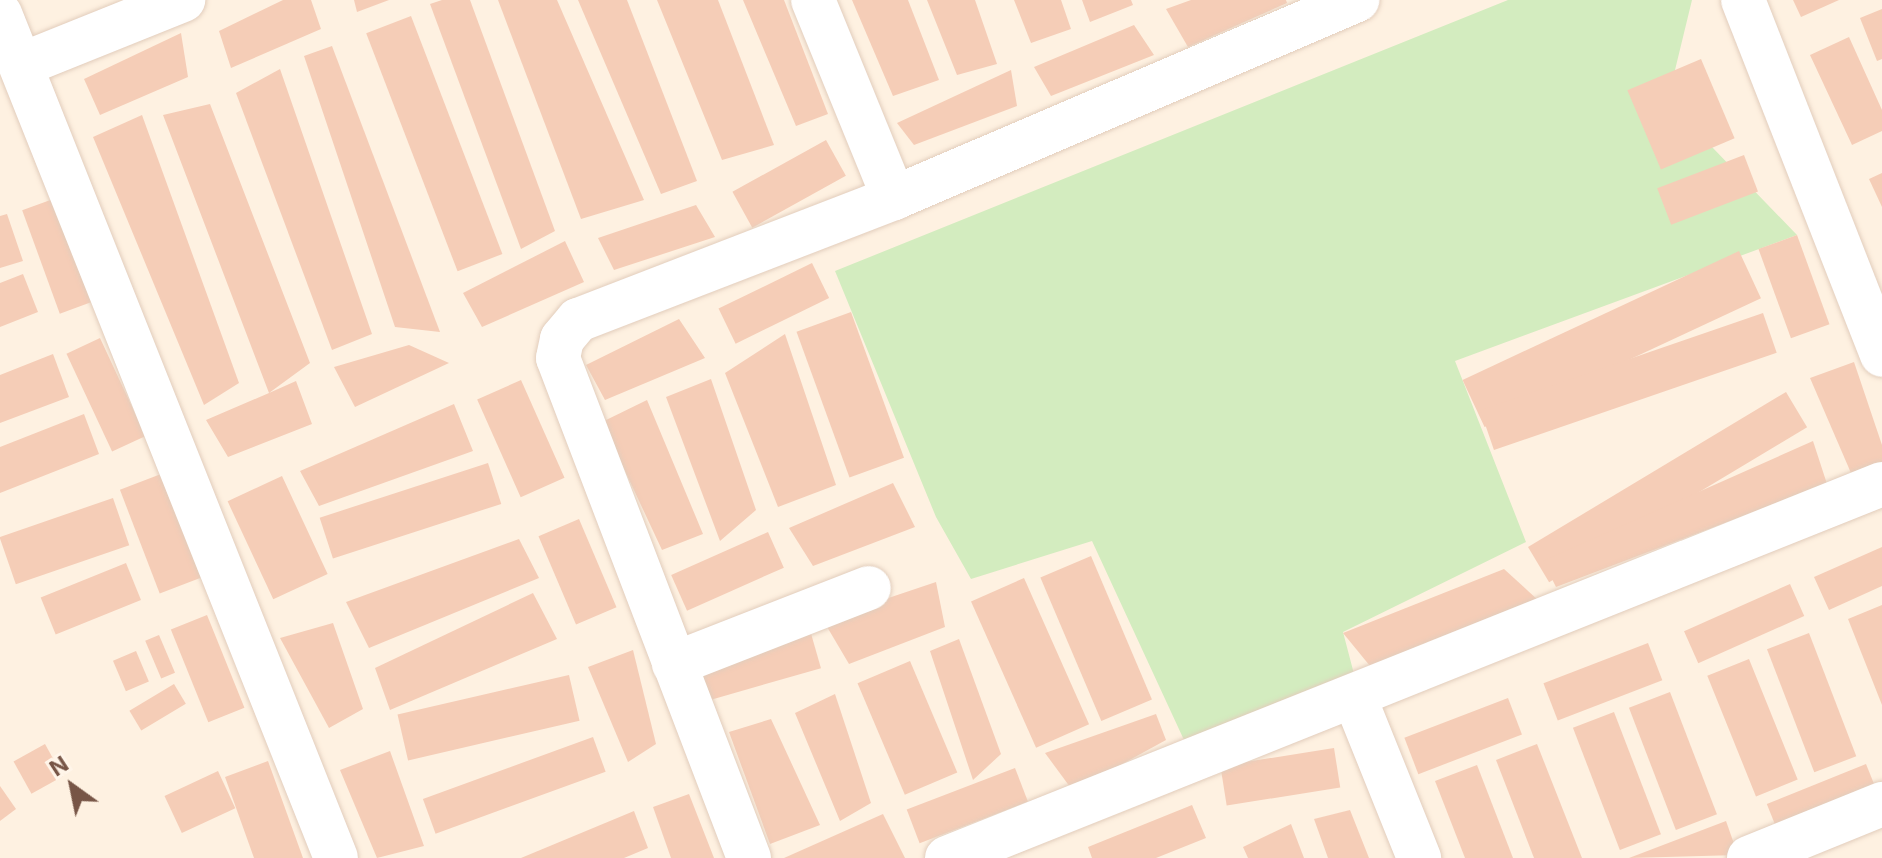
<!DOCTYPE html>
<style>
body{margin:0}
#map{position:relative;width:1882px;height:858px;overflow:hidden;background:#fef1e1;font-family:Inter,sans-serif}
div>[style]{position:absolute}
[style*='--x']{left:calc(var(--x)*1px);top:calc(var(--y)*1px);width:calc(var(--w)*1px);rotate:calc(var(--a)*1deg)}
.green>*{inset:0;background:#d3ecbf}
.building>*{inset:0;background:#f5cdb7;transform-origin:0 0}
.roads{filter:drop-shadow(0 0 2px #e2cdbc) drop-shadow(0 0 2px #e2cdbc)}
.minor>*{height:44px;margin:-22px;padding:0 22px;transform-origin:22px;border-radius:22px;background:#fff}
span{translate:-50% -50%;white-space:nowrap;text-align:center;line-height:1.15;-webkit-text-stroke:6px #fff5e9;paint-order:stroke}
.north{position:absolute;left:32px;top:746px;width:80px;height:80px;-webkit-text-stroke:6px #fff5e9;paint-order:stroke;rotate:327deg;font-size:22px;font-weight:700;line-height:32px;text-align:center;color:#775546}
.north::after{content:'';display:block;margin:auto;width:28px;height:36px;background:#775546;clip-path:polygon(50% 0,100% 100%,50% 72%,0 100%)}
</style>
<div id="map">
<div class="green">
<div style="clip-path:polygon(1508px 0,1692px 0,1675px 70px,1712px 147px,1797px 235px,1455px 361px,1526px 542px,1343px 632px,1354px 674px,1184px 740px,1092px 541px,971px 579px,936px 517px,835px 271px)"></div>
</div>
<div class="building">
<div style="clip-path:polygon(283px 0,311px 0,321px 29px,231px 68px,219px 31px)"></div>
<div style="clip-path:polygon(354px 0,389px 0,357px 12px)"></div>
<div style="clip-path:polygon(442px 0,470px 0,555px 231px,521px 249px,430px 4px)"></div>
<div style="clip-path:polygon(498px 0,557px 0,644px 200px,581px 219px)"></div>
<div style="clip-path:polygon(578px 0,627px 0,697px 181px,661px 194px)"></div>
<div style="clip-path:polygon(657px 0,718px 0,774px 145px,722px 160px)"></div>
<div style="clip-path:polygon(743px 0,784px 0,828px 114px,796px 126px)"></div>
<div style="clip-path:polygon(852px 0,908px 0,939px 80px,893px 96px)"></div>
<div style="clip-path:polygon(927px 0,975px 0,997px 64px,957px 75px)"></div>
<div style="clip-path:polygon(1014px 0,1061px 0,1071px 29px,1031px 43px)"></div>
<div style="clip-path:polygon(1082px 0,1131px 0,1133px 5px,1090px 22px)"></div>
<div style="clip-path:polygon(1191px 0,1286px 0,1287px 3px,1188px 47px,1166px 9px)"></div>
<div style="clip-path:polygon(1793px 0,1839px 0,1801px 17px)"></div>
<div style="clip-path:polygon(1882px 9px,1882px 59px,1877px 61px,1860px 18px)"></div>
<div style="left:411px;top:16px;width:255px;height:48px;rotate:69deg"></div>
<div style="clip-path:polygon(1134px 25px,1154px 55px,1051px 96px,1034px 67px)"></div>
<div style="clip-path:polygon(181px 33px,188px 77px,100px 115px,84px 79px)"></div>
<div style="clip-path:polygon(1849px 37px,1882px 110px,1882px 131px,1852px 145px,1810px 55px)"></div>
<div style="clip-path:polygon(332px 46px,440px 332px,395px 327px,304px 56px)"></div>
<div style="left:1701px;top:59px;width:86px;height:80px;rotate:67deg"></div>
<div style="clip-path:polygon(280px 69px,372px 334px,332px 350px,236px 93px)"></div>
<div style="clip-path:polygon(1011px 70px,1017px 106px,914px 145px,897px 123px)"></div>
<div style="clip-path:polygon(210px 104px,310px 363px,269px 393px,296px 381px,312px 424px,228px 457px,206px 420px,269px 393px,163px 115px)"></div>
<div style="clip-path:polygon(142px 115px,239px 383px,204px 405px,93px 137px)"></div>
<div style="left:826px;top:140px;width:41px;height:107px;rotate:61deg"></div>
<div style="left:1744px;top:155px;width:39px;height:93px;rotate:69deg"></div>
<div style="clip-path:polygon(1882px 173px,1882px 207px,1869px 179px)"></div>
<div style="left:56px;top:198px;width:110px;height:36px;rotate:70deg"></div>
<div style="clip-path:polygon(696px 205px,715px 237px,614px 270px,598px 238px)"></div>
<div style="clip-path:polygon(7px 214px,23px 261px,0 268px,0 216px)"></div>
<div style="left:1797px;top:235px;width:95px;height:41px;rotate:70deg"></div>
<div style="clip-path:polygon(565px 241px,584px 282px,482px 327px,463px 293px)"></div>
<div style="left:1739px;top:251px;width:52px;height:305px;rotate:65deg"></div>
<div style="left:812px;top:263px;width:39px;height:104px;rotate:64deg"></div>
<div style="clip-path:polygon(23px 274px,38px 312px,0 327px,0 283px)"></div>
<div style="left:851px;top:312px;width:155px;height:58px;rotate:70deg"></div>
<div style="left:1763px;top:313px;width:42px;height:299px;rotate:71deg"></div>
<div style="clip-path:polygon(679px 319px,705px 358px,605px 400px,586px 365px)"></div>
<div style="clip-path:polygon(785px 334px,836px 485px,778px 507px,725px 373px)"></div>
<div style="left:100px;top:338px;width:108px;height:37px;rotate:65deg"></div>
<div style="clip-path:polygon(409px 345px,449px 363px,355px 407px,334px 367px)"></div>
<div style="clip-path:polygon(53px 354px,69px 397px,0 423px,0 375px)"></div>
<div style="clip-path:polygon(1854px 362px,1882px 445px,1882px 463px,1851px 473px,1810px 378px)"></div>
<div style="clip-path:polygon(711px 379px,756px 510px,720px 541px,666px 397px)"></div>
<div style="left:521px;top:380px;width:107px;height:48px;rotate:66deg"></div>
<div style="left:1786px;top:392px;width:41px;height:301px;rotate:59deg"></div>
<div style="clip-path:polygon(647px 400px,703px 534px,662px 550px,602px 422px)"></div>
<div style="clip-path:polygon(454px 404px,473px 451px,319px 506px,300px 471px)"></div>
<div style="clip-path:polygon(84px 414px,99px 454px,0 493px,0 447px)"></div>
<div style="clip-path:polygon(1813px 441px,1827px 484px,1556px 587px,1543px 561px)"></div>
<div style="left:488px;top:463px;width:43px;height:177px;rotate:72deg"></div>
<div style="left:161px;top:474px;width:111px;height:44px;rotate:69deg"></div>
<div style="left:282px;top:476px;width:108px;height:60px;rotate:65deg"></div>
<div style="clip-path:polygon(893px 483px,915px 527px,813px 566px,789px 528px)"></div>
<div style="left:113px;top:498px;width:50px;height:120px;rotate:71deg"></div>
<div style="left:579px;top:519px;width:96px;height:44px;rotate:67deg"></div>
<div style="left:768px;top:532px;width:39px;height:106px;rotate:66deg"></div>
<div style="clip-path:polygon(519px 539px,539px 578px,369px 648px,346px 602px)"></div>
<div style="clip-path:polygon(1882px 547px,1882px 586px,1829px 610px,1814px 577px)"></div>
<div style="left:1091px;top:556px;width:156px;height:55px;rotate:67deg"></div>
<div style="left:126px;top:563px;width:40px;height:92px;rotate:68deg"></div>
<div style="clip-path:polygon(1504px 569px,1539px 601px,1370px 666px,1343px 633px)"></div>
<div style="left:1024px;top:578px;width:160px;height:58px;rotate:66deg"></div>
<div style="clip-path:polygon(936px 582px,945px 627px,849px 664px,823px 620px)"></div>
<div style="left:1790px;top:584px;width:35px;height:116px;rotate:66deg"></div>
<div style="clip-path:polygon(533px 593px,557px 639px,390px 710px,375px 668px)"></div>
<div style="clip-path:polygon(1882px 605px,1882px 705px,1848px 619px)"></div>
<div style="left:207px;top:615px;width:100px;height:39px;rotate:68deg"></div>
<div style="clip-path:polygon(333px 623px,363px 709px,329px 728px,280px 638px)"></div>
<div style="left:808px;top:623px;width:47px;height:117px;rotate:74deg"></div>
<div style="left:1809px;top:633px;width:132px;height:45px;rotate:69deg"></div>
<div style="left:159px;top:635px;width:41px;height:15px;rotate:67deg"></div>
<div style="clip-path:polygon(959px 639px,1001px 754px,973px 780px,930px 651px)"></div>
<div style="left:1648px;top:643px;width:40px;height:112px;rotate:69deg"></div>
<div style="clip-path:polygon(633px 650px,656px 744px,628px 762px,588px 667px)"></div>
<div style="left:136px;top:651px;width:33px;height:25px;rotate:67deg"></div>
<div style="left:1749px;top:659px;width:130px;height:45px;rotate:68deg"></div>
<div style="left:910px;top:661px;width:121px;height:57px;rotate:67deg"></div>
<div style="left:569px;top:675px;width:47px;height:176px;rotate:77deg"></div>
<div style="left:174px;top:684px;width:23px;height:52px;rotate:59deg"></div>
<div style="left:1670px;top:692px;width:131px;height:44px;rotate:69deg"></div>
<div style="clip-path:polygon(835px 694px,871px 803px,840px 821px,795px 713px)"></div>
<div style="left:1508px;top:698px;width:39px;height:111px;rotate:69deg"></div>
<div style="left:1614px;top:712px;width:131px;height:44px;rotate:69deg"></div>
<div style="clip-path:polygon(1156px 714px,1166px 740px,1073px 791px,1045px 753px)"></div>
<div style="clip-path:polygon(771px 719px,820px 825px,770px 844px,729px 732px)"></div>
<div style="left:593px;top:737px;width:37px;height:181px;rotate:70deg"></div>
<div style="left:45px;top:744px;width:37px;height:36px;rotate:61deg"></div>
<div style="clip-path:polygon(1537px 744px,1582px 858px,1534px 858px,1496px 760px)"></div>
<div style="left:1334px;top:748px;width:40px;height:115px;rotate:81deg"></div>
<div style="clip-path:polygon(390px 751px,424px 846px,377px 858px,340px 770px)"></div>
<div style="clip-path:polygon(268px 761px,303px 858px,254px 858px,225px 777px)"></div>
<div style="left:1866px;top:764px;width:35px;height:107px;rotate:68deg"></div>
<div style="clip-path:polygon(1477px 765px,1513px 858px,1465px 858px,1435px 781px)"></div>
<div style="left:1015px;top:768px;width:36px;height:116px;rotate:69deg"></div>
<div style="left:218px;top:771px;width:41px;height:59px;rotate:65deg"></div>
<div style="clip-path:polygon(0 786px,16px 809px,0 821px)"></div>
<div style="clip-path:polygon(689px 794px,714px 858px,671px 858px,653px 807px)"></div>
<div style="clip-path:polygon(1192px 805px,1206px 838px,1156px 858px,1092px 858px,1088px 847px)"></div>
<div style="clip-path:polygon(1350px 810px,1369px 858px,1328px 858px,1314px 819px)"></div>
<div style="clip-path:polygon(634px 811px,648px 848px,624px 858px,521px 858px)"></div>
<div style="clip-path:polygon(883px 814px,905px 858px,784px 858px)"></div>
<div style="clip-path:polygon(1726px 821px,1738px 855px,1629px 858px)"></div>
<div style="clip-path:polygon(1291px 824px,1304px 858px,1248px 858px,1243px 847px)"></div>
</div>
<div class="roads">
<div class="minor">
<div style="--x:813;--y:0;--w:214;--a:67.8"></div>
<div style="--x:1743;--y:0;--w:381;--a:68.6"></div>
<div style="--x:0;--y:14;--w:908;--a:68.29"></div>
<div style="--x:21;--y:65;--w:175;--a:-21.9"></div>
<div style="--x:674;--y:664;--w:209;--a:-21.3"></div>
<div style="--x:1354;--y:696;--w:175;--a:68.1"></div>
<div style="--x:749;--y:858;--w:535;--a:-110.91"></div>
<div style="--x:558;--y:358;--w:19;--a:-78"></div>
<div style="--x:562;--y:339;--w:25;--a:-50"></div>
<div style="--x:578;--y:320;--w:339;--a:-21.1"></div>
<div style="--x:894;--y:198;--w:504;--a:-23.15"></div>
<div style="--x:947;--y:858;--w:1007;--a:-21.8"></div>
<div style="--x:1749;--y:858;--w:144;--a:-22.1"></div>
</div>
</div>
<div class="north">N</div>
</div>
